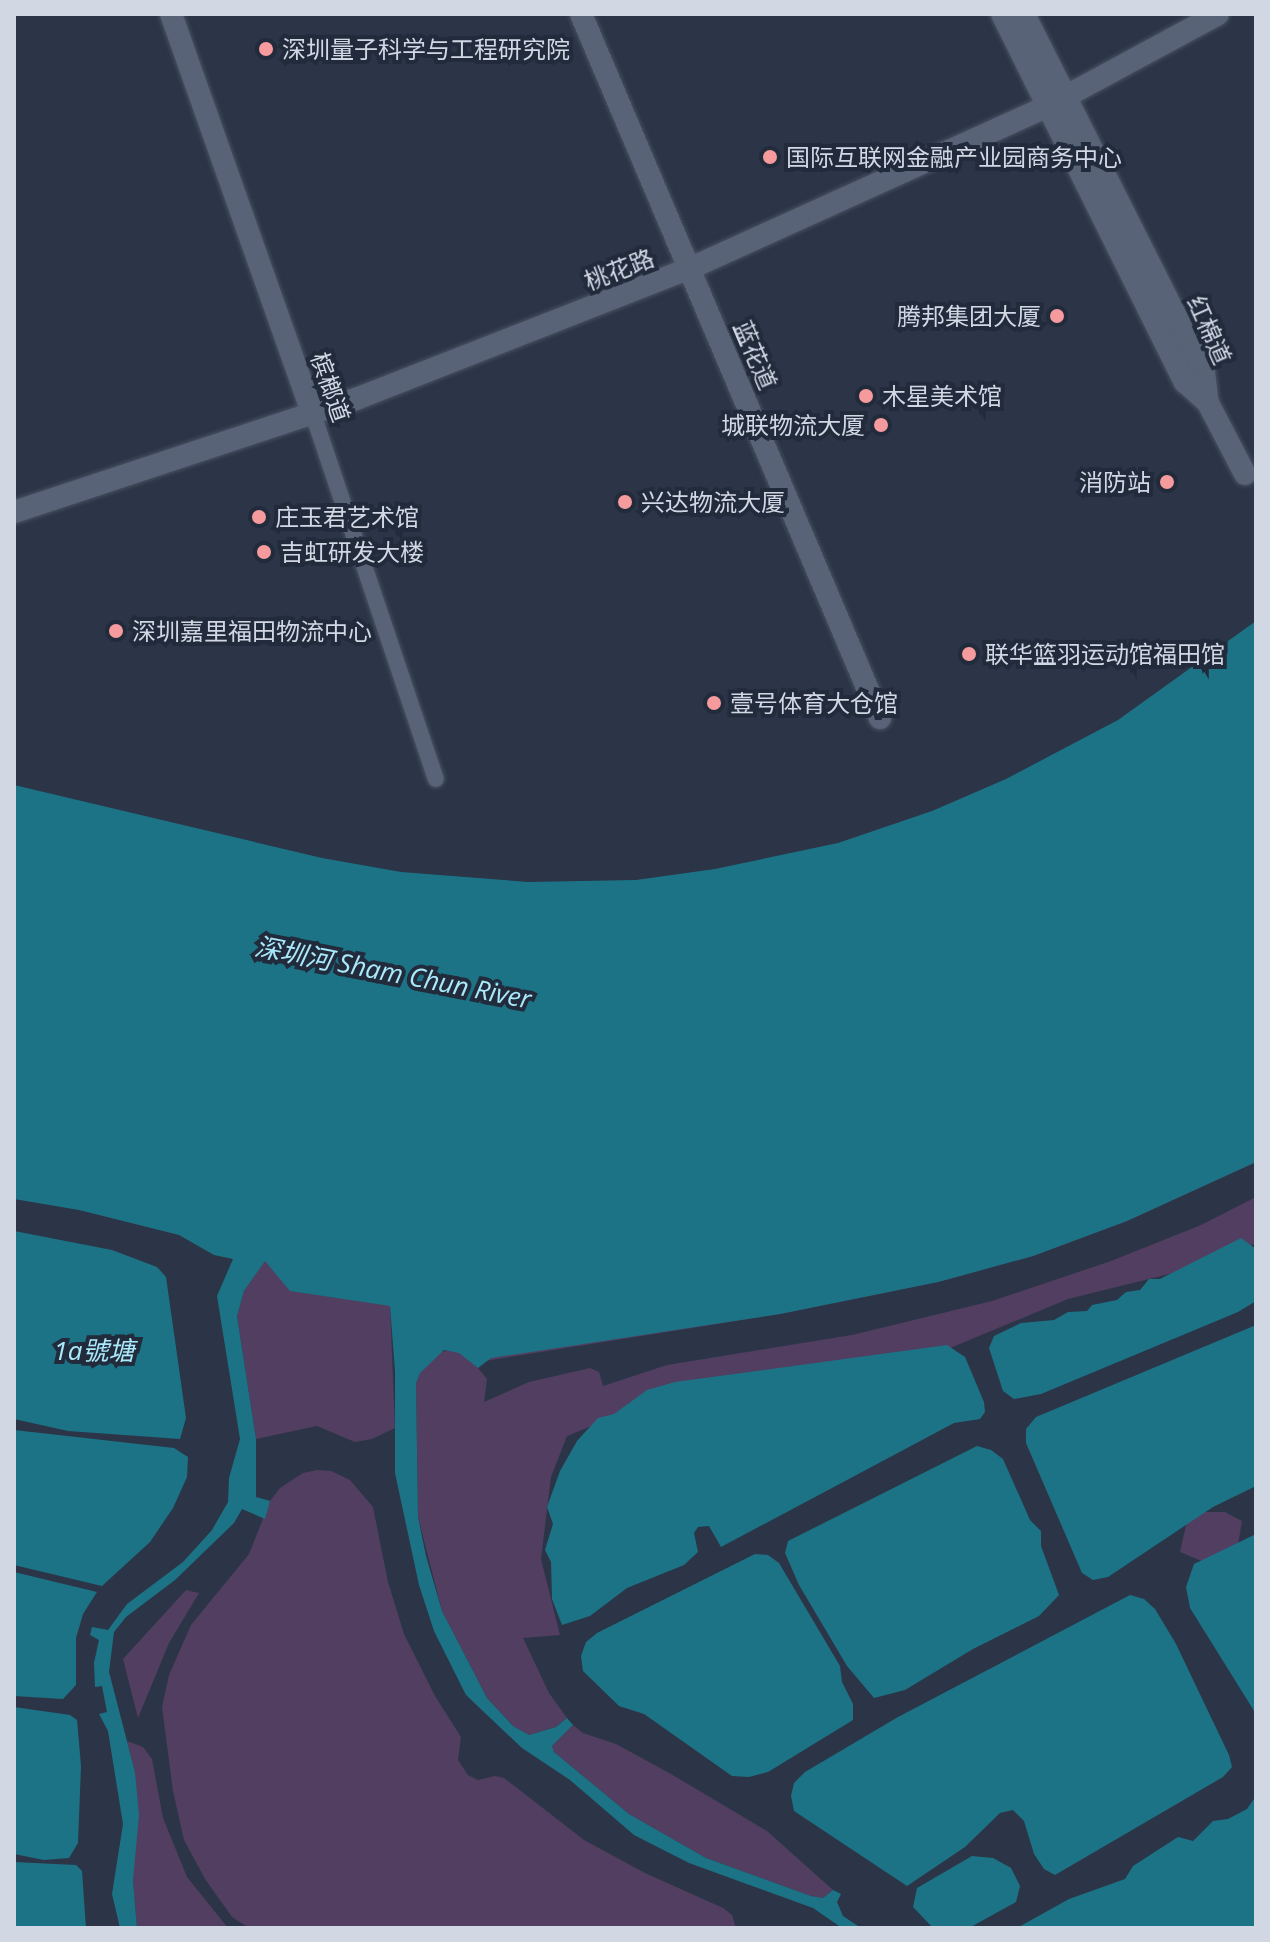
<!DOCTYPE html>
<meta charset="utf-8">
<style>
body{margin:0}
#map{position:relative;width:1270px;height:1942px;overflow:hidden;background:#2b3547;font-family:"Open Sans","Noto Sans SC",sans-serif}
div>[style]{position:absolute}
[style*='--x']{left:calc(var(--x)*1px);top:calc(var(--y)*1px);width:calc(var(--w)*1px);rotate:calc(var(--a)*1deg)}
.green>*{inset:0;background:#513e61}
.water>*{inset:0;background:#1c7386}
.roads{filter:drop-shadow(0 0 2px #495060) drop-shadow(0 0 2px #495060)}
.street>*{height:16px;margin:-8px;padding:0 8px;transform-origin:8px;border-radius:8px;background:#586377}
.secondary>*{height:22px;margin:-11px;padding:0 11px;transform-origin:11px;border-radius:11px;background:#586377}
.dots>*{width:22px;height:22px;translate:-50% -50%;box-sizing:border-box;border:4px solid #212b3c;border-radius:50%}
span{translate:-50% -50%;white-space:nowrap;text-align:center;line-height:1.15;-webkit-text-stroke:8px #212b3c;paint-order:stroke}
.poi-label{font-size:24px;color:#d1d7e3}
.left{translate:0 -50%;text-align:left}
.right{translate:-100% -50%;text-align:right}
.street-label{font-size:24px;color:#d1d7e3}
.water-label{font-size:26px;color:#aae9fa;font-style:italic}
.frame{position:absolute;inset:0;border:16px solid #d1d7e3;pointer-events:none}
</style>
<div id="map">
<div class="green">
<div style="clip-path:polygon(1256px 1162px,1127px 1221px,1033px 1256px,938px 1282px,780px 1314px,485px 1361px,478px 1368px,487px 1379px,484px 1402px,529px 1382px,590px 1368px,599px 1372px,603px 1386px,667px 1365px,852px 1335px,992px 1301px,1111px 1261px,1201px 1225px,1256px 1197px,1256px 1243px,1218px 1262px,1068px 1299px,931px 1356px,634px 1409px,567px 1436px,551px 1477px,541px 1559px,560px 1635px,523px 1638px,549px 1693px,567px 1718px,556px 1727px,529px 1735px,513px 1726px,487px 1698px,442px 1611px,418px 1517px,416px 1383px,419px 1373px,437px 1353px)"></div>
<div style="clip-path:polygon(265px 1260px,291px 1291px,390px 1305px,395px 1428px,372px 1439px,355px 1442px,317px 1426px,256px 1439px,237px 1316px,244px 1291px)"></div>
<div style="clip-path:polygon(317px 1470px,331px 1471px,350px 1480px,373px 1507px,388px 1582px,404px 1634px,435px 1696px,461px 1737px,458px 1760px,468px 1775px,478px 1780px,495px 1776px,504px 1778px,584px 1840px,645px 1873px,723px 1908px,732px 1915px,736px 1928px,249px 1928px,232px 1917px,205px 1879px,184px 1840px,173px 1791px,162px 1707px,169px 1675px,191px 1625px,249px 1554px,270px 1501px,280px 1488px,303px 1473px)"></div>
<div style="clip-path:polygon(1189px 1512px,1225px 1512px,1242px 1521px,1237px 1551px,1216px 1567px,1180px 1552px)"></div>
<div style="clip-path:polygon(186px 1590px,199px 1593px,169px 1643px,138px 1718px,123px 1659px)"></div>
<div style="clip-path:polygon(573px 1725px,583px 1733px,616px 1744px,671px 1774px,767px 1831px,833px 1890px,823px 1898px,811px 1896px,706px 1858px,629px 1814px,554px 1752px,552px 1746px)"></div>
<div style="clip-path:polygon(127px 1741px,143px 1747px,152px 1759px,163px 1818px,187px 1877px,228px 1928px,137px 1928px,133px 1880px,135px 1772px)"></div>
</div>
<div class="water">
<div style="clip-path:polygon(1256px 621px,1256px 1162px,1127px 1221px,1033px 1256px,938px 1282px,780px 1314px,491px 1358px,478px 1368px,459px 1353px,444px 1350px,420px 1373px,416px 1383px,418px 1517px,426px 1556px,442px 1611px,487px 1698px,513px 1726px,529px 1735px,556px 1727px,567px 1718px,573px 1725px,552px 1746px,554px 1752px,629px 1814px,706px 1858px,811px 1896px,823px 1898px,833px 1890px,841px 1894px,837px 1902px,843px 1916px,861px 1928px,842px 1928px,813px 1908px,689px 1863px,634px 1835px,570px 1780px,522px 1748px,466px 1695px,434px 1631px,419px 1585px,395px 1473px,395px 1371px,390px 1306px,290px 1291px,265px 1261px,244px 1291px,237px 1316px,256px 1439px,256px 1497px,270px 1501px,265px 1519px,242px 1509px,234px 1523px,175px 1580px,126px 1617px,114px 1632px,109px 1672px,135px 1772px,139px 1815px,133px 1880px,137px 1928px,120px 1928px,112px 1894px,123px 1824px,108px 1731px,99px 1714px,107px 1712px,102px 1686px,95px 1687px,94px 1663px,99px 1640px,90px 1635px,92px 1627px,108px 1630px,127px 1604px,183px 1562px,212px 1530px,228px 1502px,229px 1478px,240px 1439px,217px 1296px,233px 1259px,214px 1255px,179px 1235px,79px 1210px,14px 1199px,14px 785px,322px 858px,401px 872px,528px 882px,636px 880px,715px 869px,838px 843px,932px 811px,1006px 779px,1118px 720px)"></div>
<div style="clip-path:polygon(14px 1231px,112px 1250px,157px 1267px,166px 1277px,186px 1418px,180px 1439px,68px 1431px,14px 1419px)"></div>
<div style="clip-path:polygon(1241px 1238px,1256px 1249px,1256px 1301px,1238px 1312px,1041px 1394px,1014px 1399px,1003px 1391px,989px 1348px,994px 1336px,1021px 1323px,1054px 1320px,1068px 1312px,1087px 1311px,1092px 1305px,1117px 1300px,1126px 1292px,1140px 1290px,1149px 1279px,1160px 1279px)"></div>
<div style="clip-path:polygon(1256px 1325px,1256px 1486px,1213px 1507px,1108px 1577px,1093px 1580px,1082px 1573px,1026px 1443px,1026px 1429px,1036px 1417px)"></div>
<div style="clip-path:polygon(947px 1345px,965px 1357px,984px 1402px,985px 1412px,980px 1419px,954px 1423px,721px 1547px,709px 1526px,698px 1527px,694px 1533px,698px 1552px,684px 1565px,627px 1588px,590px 1616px,562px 1625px,552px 1599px,551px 1562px,545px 1550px,553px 1524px,547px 1507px,560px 1471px,577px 1441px,598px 1418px,614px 1414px,647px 1390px,675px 1382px)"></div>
<div style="clip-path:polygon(14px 1430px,174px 1448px,188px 1457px,187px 1477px,173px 1508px,150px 1542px,102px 1586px,14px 1565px)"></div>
<div style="clip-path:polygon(977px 1446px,991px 1450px,1003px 1459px,1030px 1520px,1041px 1531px,1041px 1546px,1059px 1595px,1039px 1616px,973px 1649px,905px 1690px,874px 1698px,847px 1666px,799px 1585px,785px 1553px,788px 1541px)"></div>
<div style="clip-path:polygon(1256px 1534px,1256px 1714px,1190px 1608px,1186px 1587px,1194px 1564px)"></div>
<div style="clip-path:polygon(755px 1554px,768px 1555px,779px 1563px,840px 1666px,842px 1682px,853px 1704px,853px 1720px,768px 1772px,749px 1777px,732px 1776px,644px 1714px,619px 1706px,583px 1671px,581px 1656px,586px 1642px,597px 1633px)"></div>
<div style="clip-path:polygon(14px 1572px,97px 1592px,83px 1614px,76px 1638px,76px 1685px,63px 1699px,14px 1696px)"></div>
<div style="clip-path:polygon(1130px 1595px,1144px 1599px,1155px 1609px,1176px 1644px,1229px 1755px,1232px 1767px,1223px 1777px,1055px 1875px,1044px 1869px,1034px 1854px,1024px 1821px,1013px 1810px,1000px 1813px,965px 1847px,907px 1886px,794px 1811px,791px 1796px,794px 1783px,805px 1772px,898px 1717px)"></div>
<div style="clip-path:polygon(14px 1707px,70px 1715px,77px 1720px,81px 1766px,78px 1843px,69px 1858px,44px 1860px,14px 1854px)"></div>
<div style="clip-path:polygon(1256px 1796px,1256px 1928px,1017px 1928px,1069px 1899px,1125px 1879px,1133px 1866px,1178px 1837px,1193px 1841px,1213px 1821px,1228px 1819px,1247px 1809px)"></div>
<div style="clip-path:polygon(972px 1856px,993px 1858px,1011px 1868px,1020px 1886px,1016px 1902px,969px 1928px,933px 1928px,913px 1907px,917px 1888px)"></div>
<div style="clip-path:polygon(14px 1862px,76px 1865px,82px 1871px,86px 1928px,14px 1928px)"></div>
</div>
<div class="roads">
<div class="street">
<div style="--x:313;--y:414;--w:385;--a:71.4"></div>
</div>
<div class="secondary">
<div style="--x:171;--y:14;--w:424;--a:70.5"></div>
<div style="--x:581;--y:14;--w:765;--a:66.99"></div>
<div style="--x:1002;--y:14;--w:411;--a:63.6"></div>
<div style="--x:1185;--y:382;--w:31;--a:42"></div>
<div style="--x:1024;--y:14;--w:401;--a:63.3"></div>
<div style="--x:1204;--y:372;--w:31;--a:83"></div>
<div style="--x:1208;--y:403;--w:80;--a:62.5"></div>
<div style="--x:14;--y:512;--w:360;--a:-18.3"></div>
<div style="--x:356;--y:399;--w:360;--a:-21.4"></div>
<div style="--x:691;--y:268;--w:392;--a:-24.4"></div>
<div style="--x:1048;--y:106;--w:193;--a:-28.4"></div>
</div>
</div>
<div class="dots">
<div style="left:266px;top:49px;background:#f59b9d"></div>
<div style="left:770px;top:157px;background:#f59b9d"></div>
<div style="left:1057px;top:316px;background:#f59b9d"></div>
<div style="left:866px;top:396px;background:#f59b9d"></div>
<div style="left:881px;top:425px;background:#f59b9d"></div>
<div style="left:1167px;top:482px;background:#f59b9d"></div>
<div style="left:625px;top:502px;background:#f59b9d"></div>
<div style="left:259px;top:517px;background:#f59b9d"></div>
<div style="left:264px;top:552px;background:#f59b9d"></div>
<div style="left:116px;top:631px;background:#f59b9d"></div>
<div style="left:969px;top:654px;background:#f59b9d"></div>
<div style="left:714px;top:703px;background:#f59b9d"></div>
</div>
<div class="poi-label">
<span class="left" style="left:282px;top:49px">深圳量子科学与工程研究院</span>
<span class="left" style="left:786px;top:157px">国际互联网金融产业园商务中心</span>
<span class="right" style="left:1041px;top:316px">腾邦集团大厦</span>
<span class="left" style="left:882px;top:396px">木星美术馆</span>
<span class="right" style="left:865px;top:425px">城联物流大厦</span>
<span class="right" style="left:1151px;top:482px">消防站</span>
<span class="left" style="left:641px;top:502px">兴达物流大厦</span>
<span class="left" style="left:275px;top:517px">庄玉君艺术馆</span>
<span class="left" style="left:280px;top:552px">吉虹研发大楼</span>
<span class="left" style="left:132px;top:631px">深圳嘉里福田物流中心</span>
<span class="left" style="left:985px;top:654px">联华篮羽运动馆福田馆</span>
<span class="left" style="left:730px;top:703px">壹号体育大仓馆</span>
</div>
<div class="street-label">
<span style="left:619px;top:269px;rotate:-21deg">桃花路</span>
<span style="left:1210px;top:330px;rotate:66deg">红棉道</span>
<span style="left:756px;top:355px;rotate:67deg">蓝花道</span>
<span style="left:331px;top:387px;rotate:71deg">槟榔道</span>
</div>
<div class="water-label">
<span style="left:393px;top:973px;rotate:11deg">深圳河 Sham Chun River</span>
<span style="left:94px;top:1351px">1a號塘</span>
</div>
<div class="frame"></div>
</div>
